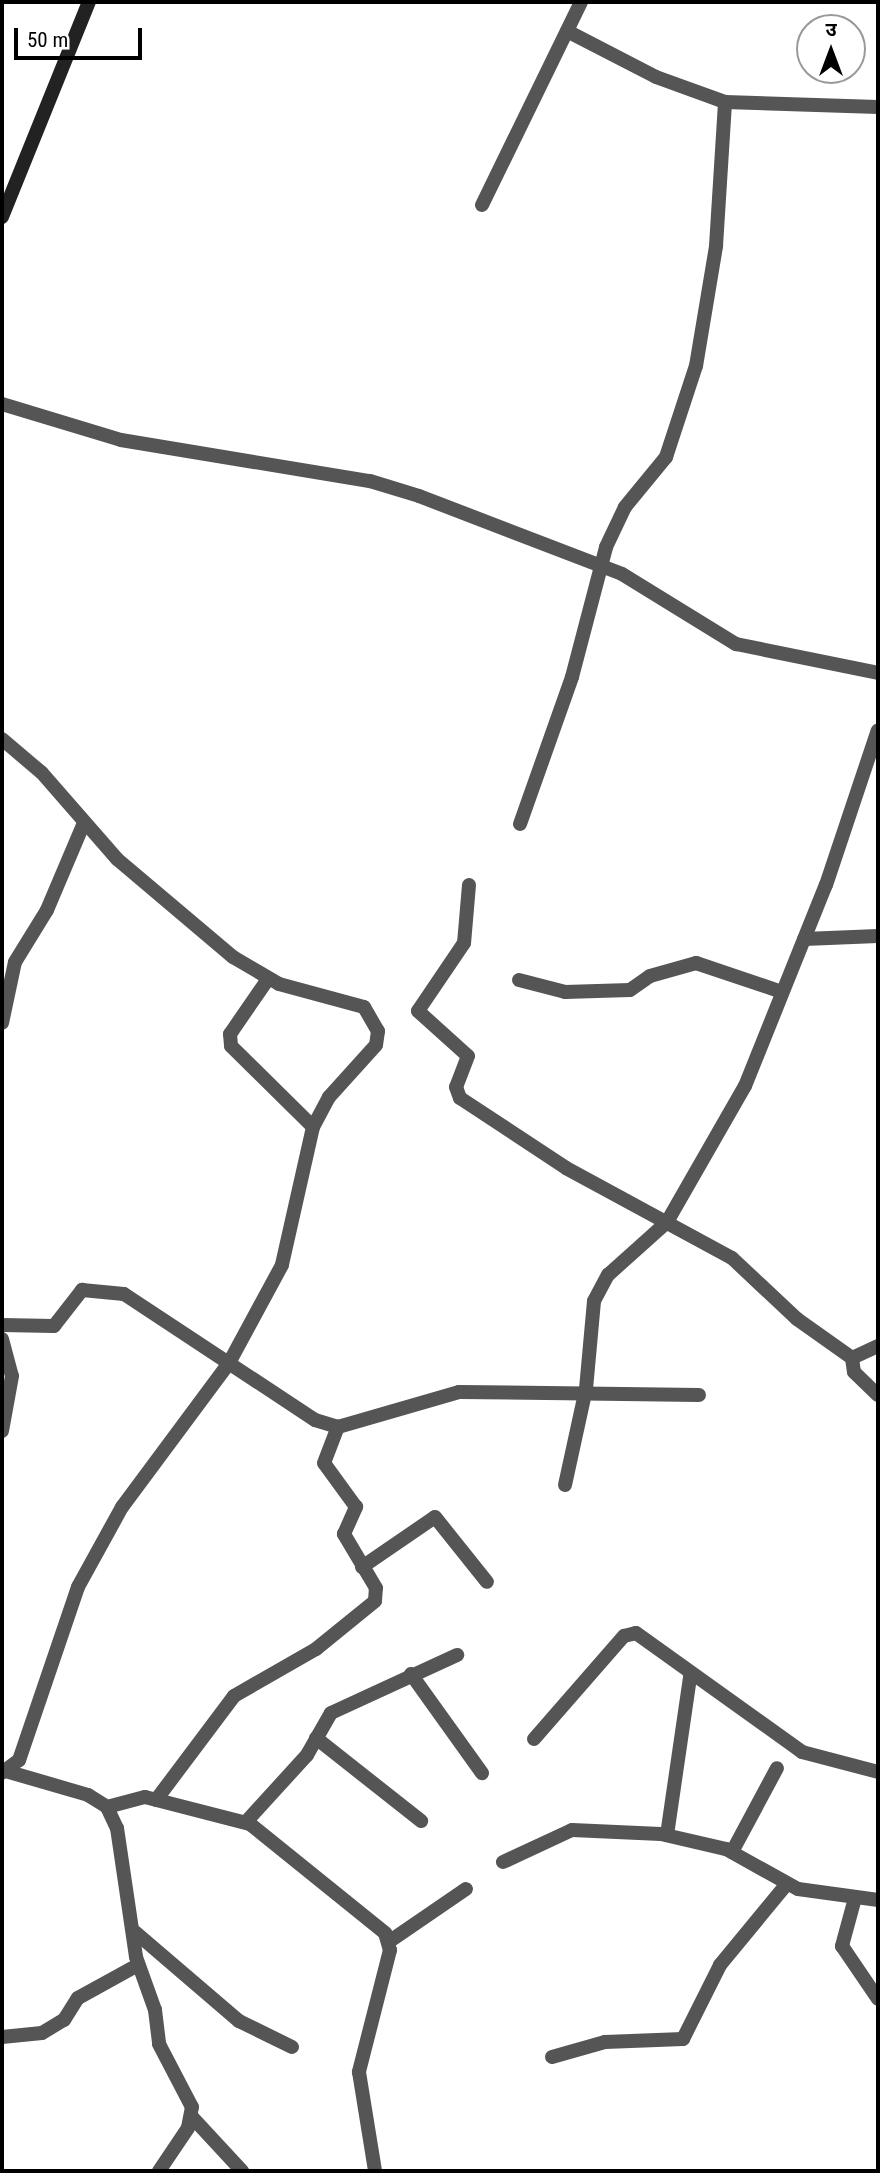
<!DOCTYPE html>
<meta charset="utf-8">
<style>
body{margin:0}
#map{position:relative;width:880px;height:2173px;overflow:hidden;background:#fff;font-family:"Roboto Condensed","Noto Sans Devanagari",sans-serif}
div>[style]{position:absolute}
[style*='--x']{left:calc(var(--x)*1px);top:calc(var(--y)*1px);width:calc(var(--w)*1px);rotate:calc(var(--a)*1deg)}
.street>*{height:14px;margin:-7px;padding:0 7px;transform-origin:7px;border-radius:7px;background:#555}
.secondary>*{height:14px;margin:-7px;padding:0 7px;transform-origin:7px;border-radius:7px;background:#222}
span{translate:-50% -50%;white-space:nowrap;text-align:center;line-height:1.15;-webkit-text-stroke:5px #fff;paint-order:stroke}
.frame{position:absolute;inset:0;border:4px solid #000;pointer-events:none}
.north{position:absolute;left:796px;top:14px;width:70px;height:70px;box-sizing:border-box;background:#fff;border:2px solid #999;border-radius:50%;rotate:0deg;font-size:19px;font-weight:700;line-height:28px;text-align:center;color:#000}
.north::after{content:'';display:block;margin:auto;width:24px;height:32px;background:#000;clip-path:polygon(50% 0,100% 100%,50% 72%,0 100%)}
.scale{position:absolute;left:14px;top:28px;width:128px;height:32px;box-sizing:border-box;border:4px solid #000;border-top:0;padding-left:9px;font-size:21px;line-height:24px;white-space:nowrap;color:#000;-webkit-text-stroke:5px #fff;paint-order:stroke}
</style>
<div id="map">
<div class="street">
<div style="--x:567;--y:31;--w:100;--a:27.3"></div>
<div style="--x:656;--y:77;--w:73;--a:19.9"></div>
<div style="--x:725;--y:102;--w:153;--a:1.9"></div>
<div style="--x:482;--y:205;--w:226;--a:-64"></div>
<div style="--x:2;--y:404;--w:124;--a:16.8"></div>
<div style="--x:121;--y:440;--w:252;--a:9.4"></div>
<div style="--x:370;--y:481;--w:51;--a:17"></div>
<div style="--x:419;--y:496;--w:217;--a:21"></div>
<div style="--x:622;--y:574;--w:134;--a:31.6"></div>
<div style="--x:736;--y:644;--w:145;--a:11.5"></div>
<div style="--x:2;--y:739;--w:52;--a:40.4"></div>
<div style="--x:42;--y:773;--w:114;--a:48.9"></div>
<div style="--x:117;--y:859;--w:152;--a:40.2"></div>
<div style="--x:233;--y:957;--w:53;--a:30.4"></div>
<div style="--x:279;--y:984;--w:88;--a:15.1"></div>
<div style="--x:364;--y:1007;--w:28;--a:60"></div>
<div style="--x:378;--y:1031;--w:14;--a:98"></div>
<div style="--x:376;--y:1045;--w:70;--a:132.1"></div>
<div style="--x:329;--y:1097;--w:34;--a:118"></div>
<div style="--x:313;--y:1127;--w:141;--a:102.7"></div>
<div style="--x:282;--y:1265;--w:111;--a:118.4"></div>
<div style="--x:229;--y:1363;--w:179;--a:126.6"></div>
<div style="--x:122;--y:1507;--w:91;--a:118.8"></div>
<div style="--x:78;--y:1587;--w:183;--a:108.8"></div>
<div style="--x:19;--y:1760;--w:21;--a:143"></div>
<div style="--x:520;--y:824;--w:156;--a:-70.5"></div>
<div style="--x:572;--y:677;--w:134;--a:-75.3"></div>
<div style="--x:606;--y:547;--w:44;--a:-64.6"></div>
<div style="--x:625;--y:507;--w:65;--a:-50.6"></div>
<div style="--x:666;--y:457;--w:96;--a:-71.8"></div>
<div style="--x:696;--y:366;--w:122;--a:-80.5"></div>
<div style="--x:716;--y:246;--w:144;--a:-86.4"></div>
<div style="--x:469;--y:885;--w:58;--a:94.9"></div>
<div style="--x:464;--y:943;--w:82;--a:124.1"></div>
<div style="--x:418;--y:1011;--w:67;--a:42"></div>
<div style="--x:468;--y:1056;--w:33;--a:111"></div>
<div style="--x:456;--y:1087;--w:12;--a:70"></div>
<div style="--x:460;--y:1098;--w:127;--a:33.4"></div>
<div style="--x:566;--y:1168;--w:189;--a:28.5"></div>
<div style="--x:732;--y:1258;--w:89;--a:43.2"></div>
<div style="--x:797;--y:1319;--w:67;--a:35.3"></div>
<div style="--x:852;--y:1358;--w:29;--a:-25"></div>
<div style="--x:804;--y:939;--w:74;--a:-2.3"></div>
<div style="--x:268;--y:979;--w:67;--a:124.6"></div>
<div style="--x:230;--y:1034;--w:12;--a:85"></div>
<div style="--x:231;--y:1046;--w:115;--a:44.6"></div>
<div style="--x:519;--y:980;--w:48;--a:14.6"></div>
<div style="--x:565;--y:992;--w:65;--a:-1.8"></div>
<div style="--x:630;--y:990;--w:24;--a:-35"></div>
<div style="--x:650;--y:976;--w:48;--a:-15.8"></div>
<div style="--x:696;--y:963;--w:91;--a:18.6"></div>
<div style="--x:2;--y:1023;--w:62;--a:-78"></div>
<div style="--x:15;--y:962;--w:61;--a:-58.4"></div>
<div style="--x:47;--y:910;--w:92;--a:-67"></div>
<div style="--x:2;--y:1325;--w:52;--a:1.1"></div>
<div style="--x:54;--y:1326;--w:46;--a:-52.1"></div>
<div style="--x:82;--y:1290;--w:42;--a:5.4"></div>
<div style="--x:124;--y:1294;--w:229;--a:33.4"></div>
<div style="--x:315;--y:1420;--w:24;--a:17"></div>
<div style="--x:338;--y:1427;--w:126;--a:-16.1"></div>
<div style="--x:459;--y:1392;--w:240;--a:0.7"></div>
<div style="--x:2;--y:1339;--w:38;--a:75"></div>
<div style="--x:12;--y:1376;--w:56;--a:100.3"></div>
<div style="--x:852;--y:1358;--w:14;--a:82"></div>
<div style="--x:854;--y:1372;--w:33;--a:44"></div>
<div style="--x:565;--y:1485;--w:98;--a:-77.7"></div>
<div style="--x:586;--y:1389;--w:88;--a:-84.8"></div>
<div style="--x:594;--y:1301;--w:30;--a:-62"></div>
<div style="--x:608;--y:1275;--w:79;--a:-41.9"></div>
<div style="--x:667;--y:1222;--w:157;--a:-60.2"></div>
<div style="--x:745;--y:1086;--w:217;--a:-68.1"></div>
<div style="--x:826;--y:885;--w:163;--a:-71.5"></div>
<div style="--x:362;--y:1567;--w:88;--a:-34.4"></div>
<div style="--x:435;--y:1517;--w:83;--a:51.3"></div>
<div style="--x:411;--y:1674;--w:122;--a:54.4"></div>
<div style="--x:316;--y:1738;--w:134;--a:38.3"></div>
<div style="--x:534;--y:1739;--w:137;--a:-48.9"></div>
<div style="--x:624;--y:1636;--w:12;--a:-14"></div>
<div style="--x:636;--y:1633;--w:204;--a:35.6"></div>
<div style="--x:802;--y:1752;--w:79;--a:14.7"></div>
<div style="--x:9;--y:1772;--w:82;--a:16.2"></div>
<div style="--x:88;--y:1795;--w:22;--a:32"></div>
<div style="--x:107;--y:1807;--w:23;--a:65"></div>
<div style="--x:117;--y:1828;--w:130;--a:81.6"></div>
<div style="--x:136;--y:1957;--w:56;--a:70.3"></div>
<div style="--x:155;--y:2010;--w:34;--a:83"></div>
<div style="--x:159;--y:2044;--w:71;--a:62.4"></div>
<div style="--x:192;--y:2107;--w:21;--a:101"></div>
<div style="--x:188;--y:2128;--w:52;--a:124"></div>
<div style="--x:156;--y:1800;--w:130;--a:-53.1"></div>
<div style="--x:234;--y:1696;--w:95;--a:-29.8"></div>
<div style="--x:316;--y:1649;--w:76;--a:-39.1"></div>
<div style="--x:375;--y:1601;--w:13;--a:-86"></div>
<div style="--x:376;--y:1588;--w:63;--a:-120.7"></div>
<div style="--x:344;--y:1534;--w:30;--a:-66"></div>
<div style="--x:356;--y:1507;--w:54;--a:-126"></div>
<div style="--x:324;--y:1463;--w:39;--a:-69"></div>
<div style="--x:107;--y:1807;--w:39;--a:-15"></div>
<div style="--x:145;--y:1797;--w:108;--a:14.4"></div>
<div style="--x:250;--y:1824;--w:174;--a:38.9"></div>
<div style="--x:385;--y:1933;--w:18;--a:74"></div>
<div style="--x:390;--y:1950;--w:126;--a:104.3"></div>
<div style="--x:359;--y:2072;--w:100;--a:80.8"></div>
<div style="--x:246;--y:1822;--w:91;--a:-47.7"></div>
<div style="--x:307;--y:1755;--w:48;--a:-60.3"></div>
<div style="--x:331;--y:1713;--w:139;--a:-24.7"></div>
<div style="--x:667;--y:1835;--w:160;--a:-81.7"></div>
<div style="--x:732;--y:1852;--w:95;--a:-61.8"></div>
<div style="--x:503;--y:1862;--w:76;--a:-24.9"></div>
<div style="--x:572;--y:1830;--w:89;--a:2.6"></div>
<div style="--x:661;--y:1834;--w:67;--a:13"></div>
<div style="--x:726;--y:1849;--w:82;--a:29.1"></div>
<div style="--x:798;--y:1889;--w:81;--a:7.8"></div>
<div style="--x:855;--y:1898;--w:50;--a:105.2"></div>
<div style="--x:842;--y:1946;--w:64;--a:55.8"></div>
<div style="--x:135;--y:1932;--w:137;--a:40.6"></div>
<div style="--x:239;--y:2021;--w:59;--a:26.1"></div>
<div style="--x:390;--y:1941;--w:92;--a:-34.4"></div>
<div style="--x:2;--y:2037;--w:40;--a:-5.7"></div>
<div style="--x:42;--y:2033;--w:26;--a:-31"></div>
<div style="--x:64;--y:2020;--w:26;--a:-58"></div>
<div style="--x:78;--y:1998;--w:68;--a:-28.8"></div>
<div style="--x:552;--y:2057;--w:55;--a:-15.8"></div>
<div style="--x:605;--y:2042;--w:78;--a:-2.2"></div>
<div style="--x:683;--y:2039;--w:83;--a:-63.4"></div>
<div style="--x:720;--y:1965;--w:104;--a:-50.5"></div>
<div style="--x:192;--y:2117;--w:74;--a:47.2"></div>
</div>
<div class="secondary">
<div style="--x:2;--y:217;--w:232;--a:-68"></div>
</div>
<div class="frame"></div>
<div class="north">उ</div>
<div class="scale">50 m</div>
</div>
